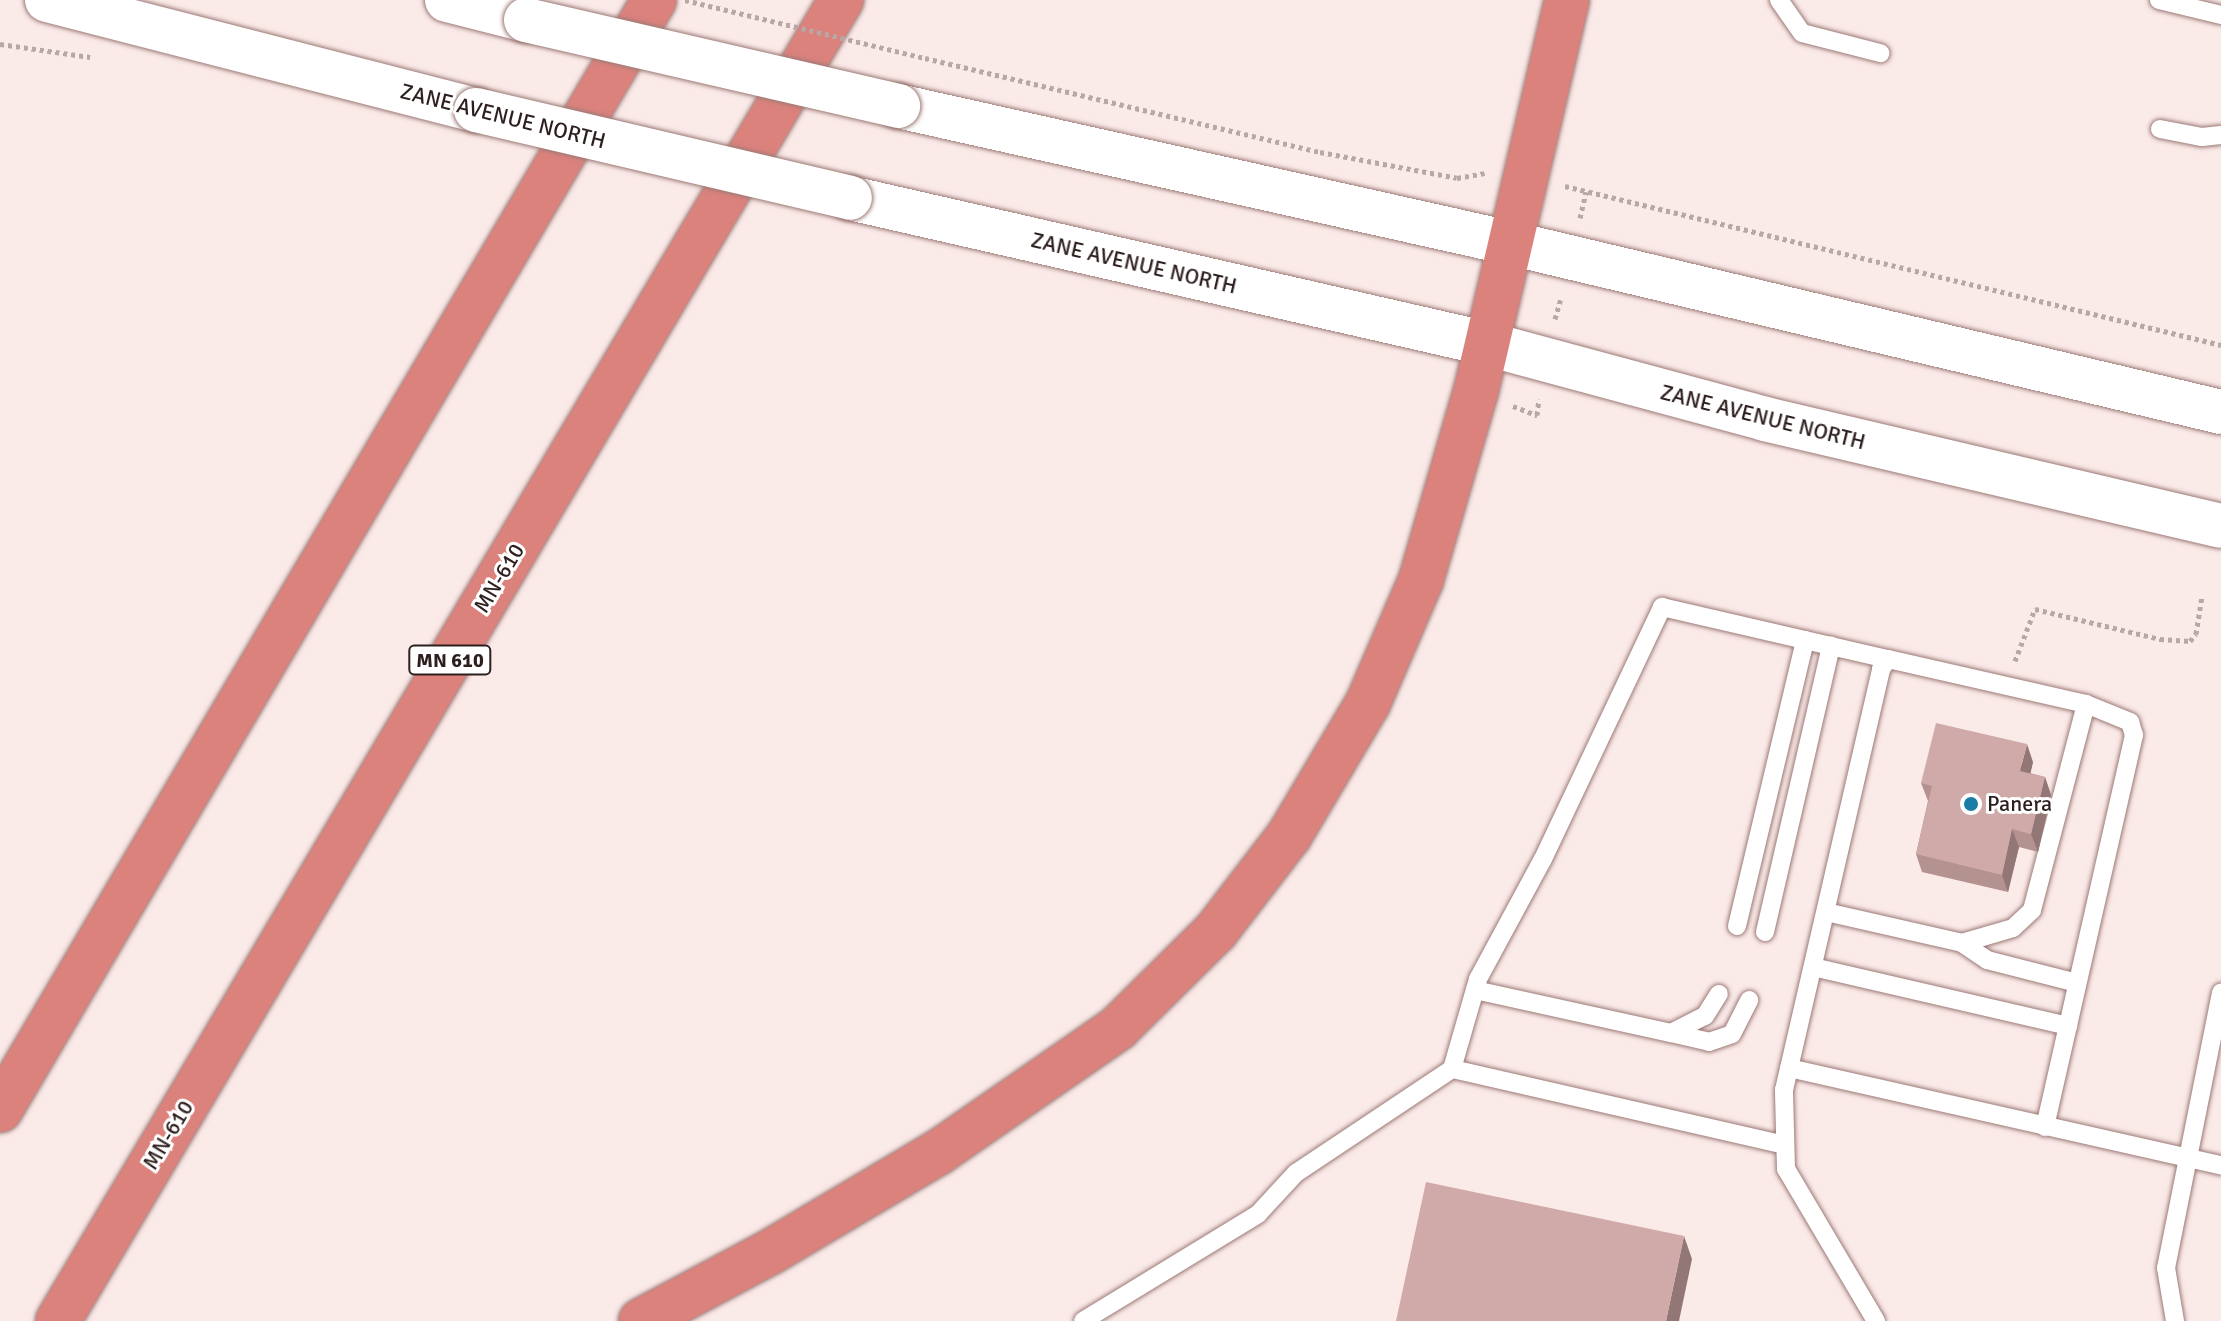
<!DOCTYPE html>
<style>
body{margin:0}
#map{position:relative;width:2221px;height:1321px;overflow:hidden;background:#faeae8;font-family:Signika,sans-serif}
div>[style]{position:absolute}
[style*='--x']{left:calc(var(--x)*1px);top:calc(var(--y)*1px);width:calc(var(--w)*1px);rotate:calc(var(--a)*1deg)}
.path>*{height:5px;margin-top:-2.5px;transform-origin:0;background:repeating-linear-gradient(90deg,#b7a8a6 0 4px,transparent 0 8px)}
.roads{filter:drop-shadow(0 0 2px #9c7976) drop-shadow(0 0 2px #9c7976)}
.service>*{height:18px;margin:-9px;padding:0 9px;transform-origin:9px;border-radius:9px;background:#fff}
.secondary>*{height:44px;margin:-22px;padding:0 22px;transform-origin:22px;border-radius:22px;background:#fff}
.motorway>*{height:44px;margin:-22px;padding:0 22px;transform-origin:22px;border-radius:22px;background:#db827d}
.path-bridge>*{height:5px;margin-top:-2.5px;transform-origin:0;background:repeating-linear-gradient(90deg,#b7a8a6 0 4px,transparent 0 8px)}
.bridges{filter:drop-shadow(0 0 2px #9c7976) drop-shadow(0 0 2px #9c7976)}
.secondary-bridge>*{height:44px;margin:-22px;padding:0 22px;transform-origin:22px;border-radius:22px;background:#fff}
.wall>*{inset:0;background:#b39290}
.shaded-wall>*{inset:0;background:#927776}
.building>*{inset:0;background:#d0aaa8}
.dots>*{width:22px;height:22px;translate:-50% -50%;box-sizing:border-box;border:4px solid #fff;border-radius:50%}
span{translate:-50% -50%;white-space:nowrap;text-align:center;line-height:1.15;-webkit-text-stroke:6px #fff;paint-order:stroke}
.shield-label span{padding:2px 6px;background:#fff;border:2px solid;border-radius:6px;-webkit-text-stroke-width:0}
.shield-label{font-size:20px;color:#2d1f1e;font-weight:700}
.street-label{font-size:22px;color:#2d1f1e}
.poi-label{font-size:22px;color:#2d1f1e}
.left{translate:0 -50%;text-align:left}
</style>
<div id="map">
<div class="path">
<div style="--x:0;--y:44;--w:91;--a:8.2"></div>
<div style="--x:925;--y:58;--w:406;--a:13.4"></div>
<div style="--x:1320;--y:152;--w:139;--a:10.7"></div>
<div style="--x:1457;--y:178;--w:28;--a:-10"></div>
<div style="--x:1565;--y:186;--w:675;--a:13.62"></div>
<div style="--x:1580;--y:218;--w:27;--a:-77"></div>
<div style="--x:1555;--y:319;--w:22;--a:-74"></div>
<div style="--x:1513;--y:406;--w:26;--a:21"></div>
<div style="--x:1537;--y:415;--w:16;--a:-83"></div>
<div style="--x:2015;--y:661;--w:56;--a:-69"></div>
<div style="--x:2035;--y:609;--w:129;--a:13.5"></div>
<div style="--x:2160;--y:639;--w:30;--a:4"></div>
<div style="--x:2190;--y:641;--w:9;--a:-49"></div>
<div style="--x:2196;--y:634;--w:38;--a:-81"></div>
</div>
<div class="roads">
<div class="service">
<div style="--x:1779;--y:0;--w:40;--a:55.1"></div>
<div style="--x:1802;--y:33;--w:81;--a:14.4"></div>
<div style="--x:2159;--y:0;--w:64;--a:13.6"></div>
<div style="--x:2160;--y:129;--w:43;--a:10.8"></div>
<div style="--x:2202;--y:137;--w:19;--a:-6"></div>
<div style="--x:1826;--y:912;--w:139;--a:12.8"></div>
<div style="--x:1962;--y:943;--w:30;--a:34"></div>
<div style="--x:1987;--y:960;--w:93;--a:14.3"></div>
<div style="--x:1737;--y:926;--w:294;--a:-76.6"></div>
<div style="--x:1765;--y:932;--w:294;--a:-77"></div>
<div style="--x:1962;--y:943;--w:53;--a:-16.4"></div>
<div style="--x:2013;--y:928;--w:26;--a:-43"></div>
<div style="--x:2032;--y:910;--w:213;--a:-75.3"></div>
<div style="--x:1813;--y:967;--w:262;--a:13"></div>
<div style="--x:1475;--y:990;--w:201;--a:12.4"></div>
<div style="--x:1671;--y:1033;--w:38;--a:-27"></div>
<div style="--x:1705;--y:1016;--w:26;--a:-58"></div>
<div style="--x:1671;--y:1033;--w:39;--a:13"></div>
<div style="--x:1709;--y:1042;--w:24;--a:-19"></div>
<div style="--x:1732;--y:1034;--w:38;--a:-63"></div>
<div style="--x:1789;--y:1068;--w:443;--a:12.7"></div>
<div style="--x:1785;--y:1145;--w:342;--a:-167.1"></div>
<div style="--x:1452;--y:1069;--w:94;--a:-73.9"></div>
<div style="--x:1478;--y:979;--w:136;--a:-61.6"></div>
<div style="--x:1543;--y:859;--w:279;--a:-64.7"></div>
<div style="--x:1662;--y:607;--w:232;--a:13"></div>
<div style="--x:1083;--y:1321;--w:205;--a:-31.4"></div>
<div style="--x:1258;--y:1214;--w:56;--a:-47.2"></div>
<div style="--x:1296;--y:1173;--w:187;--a:-33.7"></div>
<div style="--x:1876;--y:1321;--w:177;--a:-120.6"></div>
<div style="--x:1786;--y:1169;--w:79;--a:-91.5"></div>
<div style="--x:1784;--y:1090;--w:432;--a:-77"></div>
<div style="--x:1881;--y:669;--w:12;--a:-55"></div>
<div style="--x:1888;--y:659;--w:203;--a:12.8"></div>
<div style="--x:2086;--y:704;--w:48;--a:22.2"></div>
<div style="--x:2130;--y:722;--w:14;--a:73"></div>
<div style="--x:2134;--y:735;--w:402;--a:102.8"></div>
<div style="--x:2175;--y:1321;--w:54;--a:-99.6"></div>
<div style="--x:2166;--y:1268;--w:281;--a:-78.7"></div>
</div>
<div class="secondary">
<div style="--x:47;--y:0;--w:443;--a:14.4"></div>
<div style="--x:447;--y:0;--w:81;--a:14.2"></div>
<div style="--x:898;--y:106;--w:627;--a:12.62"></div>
<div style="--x:1510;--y:243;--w:731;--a:13.37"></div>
<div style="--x:850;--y:198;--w:650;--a:12.88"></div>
<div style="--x:1484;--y:343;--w:291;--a:15.1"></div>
<div style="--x:1765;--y:419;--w:468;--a:13.2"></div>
</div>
<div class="motorway">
<div style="--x:0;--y:1110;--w:1288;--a:-59.49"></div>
<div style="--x:58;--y:1321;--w:1536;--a:-59.34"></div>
<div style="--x:641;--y:1321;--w:149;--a:-28.1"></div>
<div style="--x:772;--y:1251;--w:194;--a:-30.7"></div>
<div style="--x:939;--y:1152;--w:218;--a:-34.7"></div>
<div style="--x:1118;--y:1028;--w:138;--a:-44.7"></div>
<div style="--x:1216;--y:931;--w:120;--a:-52.5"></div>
<div style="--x:1289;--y:836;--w:155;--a:-59.3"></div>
<div style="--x:1368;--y:703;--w:134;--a:-66.7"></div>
<div style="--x:1421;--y:580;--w:197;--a:-73.8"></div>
<div style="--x:1476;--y:391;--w:401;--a:-76.9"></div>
</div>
</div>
<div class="path-bridge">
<div style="--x:685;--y:0;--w:247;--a:13.6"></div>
</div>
<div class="bridges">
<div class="secondary-bridge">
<div style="--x:526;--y:20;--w:382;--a:13"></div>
<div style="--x:476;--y:110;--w:384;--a:13.2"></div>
</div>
</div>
<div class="wall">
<div style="clip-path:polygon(2033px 762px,2030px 773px,2045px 777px,2051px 795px,2038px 852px,2019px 847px,2008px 892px,1922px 872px,1916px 854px,1928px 801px,1921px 783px)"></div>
</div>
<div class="shaded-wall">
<div style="clip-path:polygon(2027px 744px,2033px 762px,2027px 789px,2020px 771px)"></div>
<div style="clip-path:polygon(2045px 777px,2051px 795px,2038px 852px,2031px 834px)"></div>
<div style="clip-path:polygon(2012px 829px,2019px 847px,2008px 892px,2002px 875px)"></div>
<div style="clip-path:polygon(1684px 1236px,1692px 1259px,1679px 1321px,1666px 1321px)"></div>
</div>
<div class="building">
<div style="clip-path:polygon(1936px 723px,2027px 744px,2020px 771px,2045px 777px,2031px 834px,2012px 829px,2002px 875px,1916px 854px,1932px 786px,1921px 783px)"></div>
<div style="clip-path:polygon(1426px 1182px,1684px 1236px,1666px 1321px,1396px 1321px)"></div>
</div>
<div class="dots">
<div style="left:1971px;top:804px;background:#197da8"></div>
</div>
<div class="shield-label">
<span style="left:450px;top:660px">MN 610</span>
</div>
<div class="street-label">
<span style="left:503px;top:116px;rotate:14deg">ZANE AVENUE NORTH</span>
<span style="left:1134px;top:263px;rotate:13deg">ZANE AVENUE NORTH</span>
<span style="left:1763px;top:417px;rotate:14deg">ZANE AVENUE NORTH</span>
<span style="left:499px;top:578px;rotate:-59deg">MN-610</span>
<span style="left:168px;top:1135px;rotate:-59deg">MN-610</span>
</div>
<div class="poi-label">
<span class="left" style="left:1987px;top:804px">Panera</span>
</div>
</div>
